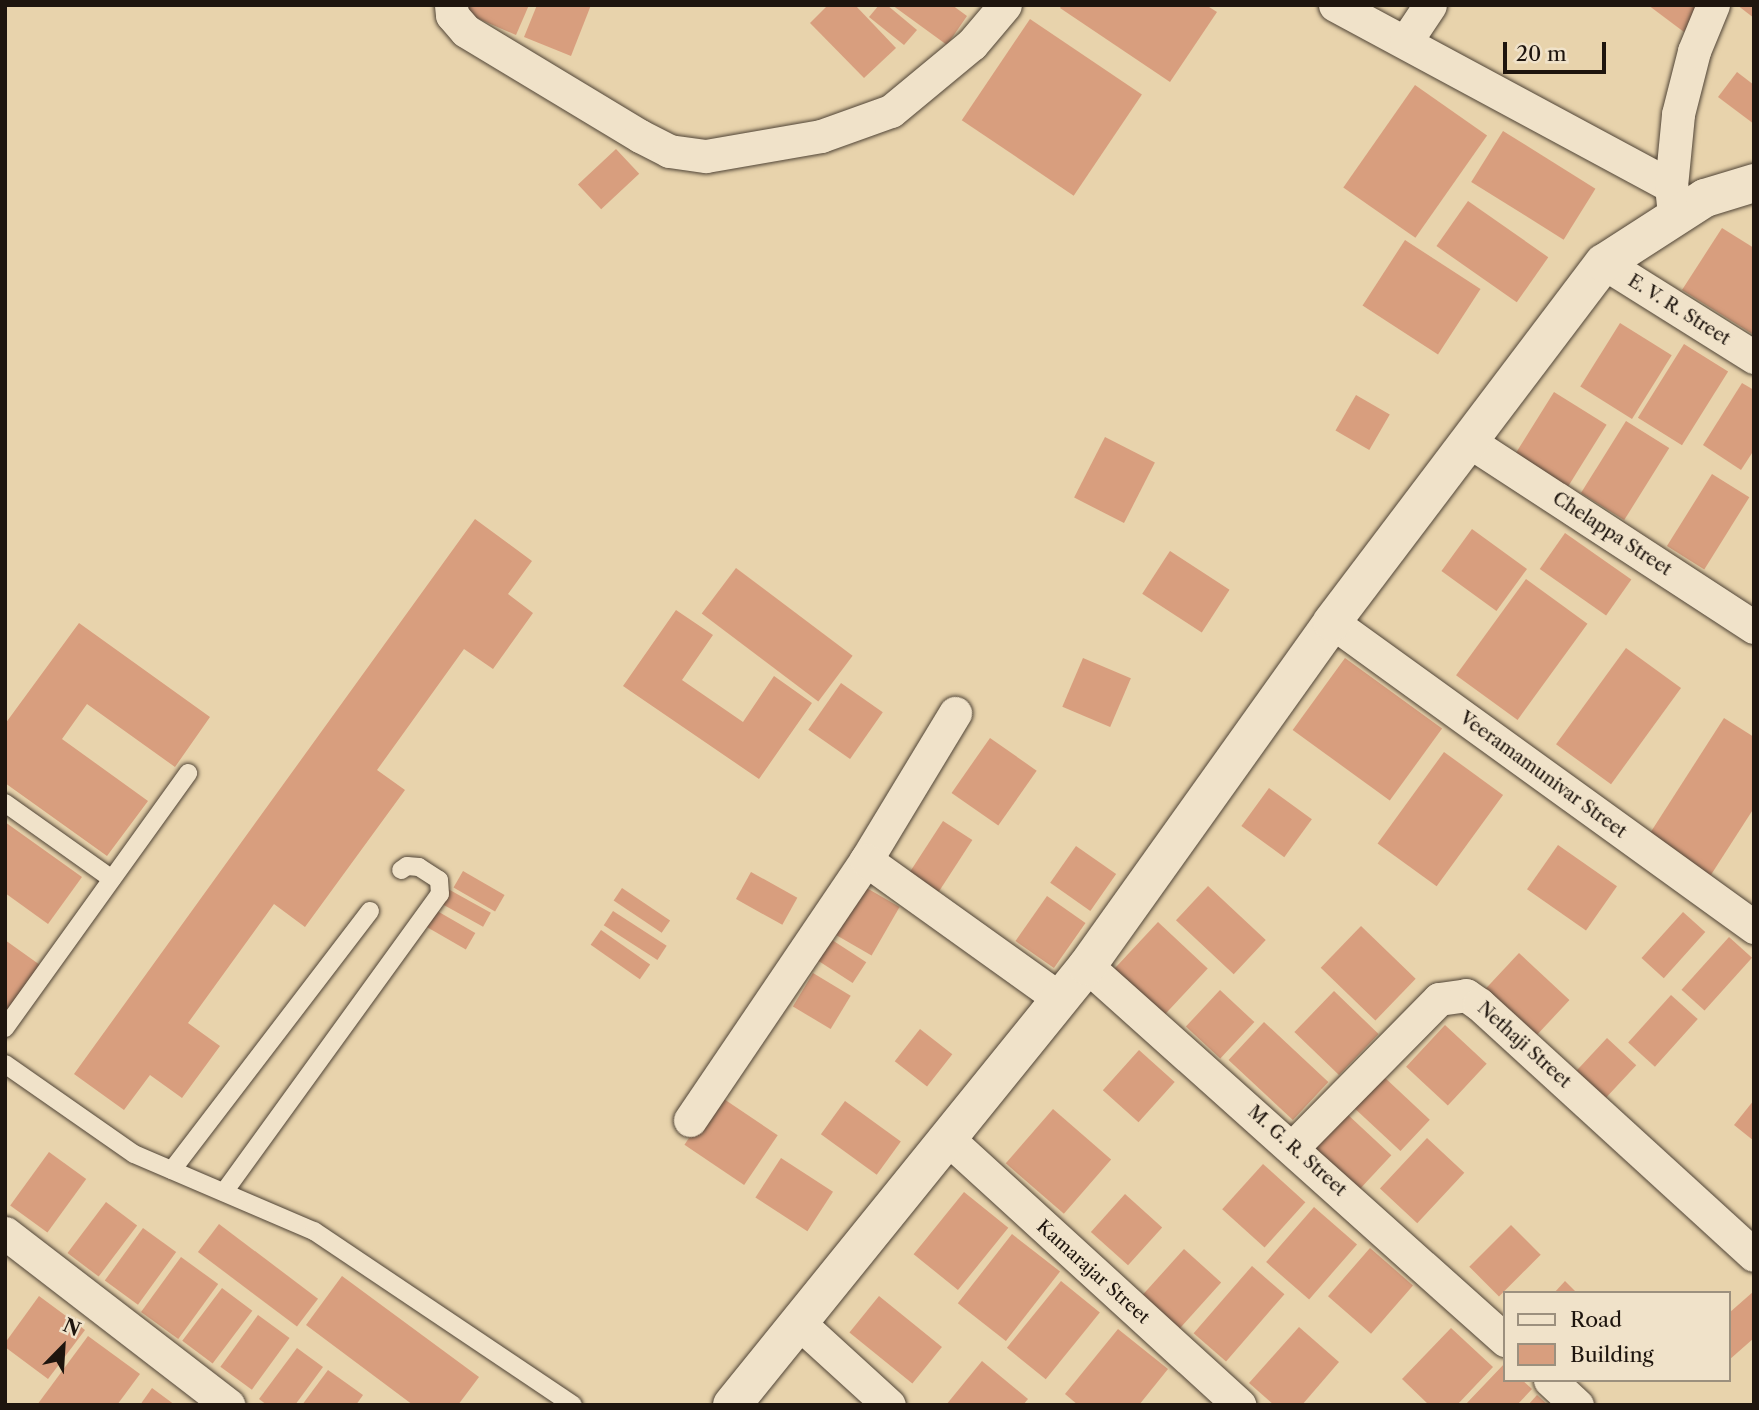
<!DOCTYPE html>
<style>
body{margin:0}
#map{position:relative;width:1759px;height:1410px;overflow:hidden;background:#e8d3ac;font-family:"Libre Caslon Text",serif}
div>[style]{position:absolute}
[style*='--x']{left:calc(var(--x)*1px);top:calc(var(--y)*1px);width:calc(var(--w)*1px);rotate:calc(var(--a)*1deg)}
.building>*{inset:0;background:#d89e7e;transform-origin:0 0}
.roads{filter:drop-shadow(0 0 2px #504436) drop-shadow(0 0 2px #504436)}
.lane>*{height:18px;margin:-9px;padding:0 9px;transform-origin:9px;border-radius:9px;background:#f0e2c9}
.street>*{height:33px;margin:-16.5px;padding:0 16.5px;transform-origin:16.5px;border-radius:16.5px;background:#f0e2c9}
.secondary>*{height:38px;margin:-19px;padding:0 19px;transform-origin:19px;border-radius:19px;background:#f0e2c9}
span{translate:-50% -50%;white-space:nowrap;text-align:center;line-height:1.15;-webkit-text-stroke:6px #f0e2c9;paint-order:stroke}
.street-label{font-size:18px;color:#1e150e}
.frame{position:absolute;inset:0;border:7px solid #1e150e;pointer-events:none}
.legend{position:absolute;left:1503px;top:1291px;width:228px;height:91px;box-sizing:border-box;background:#f0e2c9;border:2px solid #9c907e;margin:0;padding:9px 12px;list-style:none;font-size:21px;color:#1e150e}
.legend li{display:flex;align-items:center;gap:14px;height:35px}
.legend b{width:35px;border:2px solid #9c907e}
.north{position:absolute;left:28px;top:1312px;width:70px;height:70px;-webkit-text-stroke:5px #f0e2c9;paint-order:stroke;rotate:24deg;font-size:19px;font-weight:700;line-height:28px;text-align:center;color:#1e150e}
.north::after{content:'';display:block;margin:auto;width:24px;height:32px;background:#1e150e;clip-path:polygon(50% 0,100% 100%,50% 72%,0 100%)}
.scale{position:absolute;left:1503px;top:42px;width:103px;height:32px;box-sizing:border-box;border:4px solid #1e150e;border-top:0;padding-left:9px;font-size:21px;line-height:24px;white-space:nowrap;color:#1e150e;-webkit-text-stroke:5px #f0e2c9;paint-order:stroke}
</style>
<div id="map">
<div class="building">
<div style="clip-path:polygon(466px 5px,529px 5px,516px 35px,463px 12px)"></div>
<div style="clip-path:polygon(537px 5px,591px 5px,571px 56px,524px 37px)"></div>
<div style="clip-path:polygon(828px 5px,855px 5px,896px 48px,864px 78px,810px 23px)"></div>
<div style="clip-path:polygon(879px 5px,887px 5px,917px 30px,904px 45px,869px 17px)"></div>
<div style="clip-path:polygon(892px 5px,952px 5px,967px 16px,947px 45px)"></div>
<div style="clip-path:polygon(1062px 5px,1206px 5px,1217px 12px,1170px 82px,1060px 8px)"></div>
<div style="clip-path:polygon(1648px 5px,1701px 5px,1684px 32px)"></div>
<div style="clip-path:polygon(1737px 5px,1754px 5px,1754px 18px)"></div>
<div style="left:1030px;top:19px;width:135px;height:122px;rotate:34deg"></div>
<div style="clip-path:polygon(1737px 72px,1754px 85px,1754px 124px,1718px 97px)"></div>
<div style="left:1415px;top:85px;width:88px;height:125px;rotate:35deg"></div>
<div style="left:1503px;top:131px;width:109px;height:60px;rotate:32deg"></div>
<div style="left:616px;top:149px;width:34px;height:52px;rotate:47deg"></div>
<div style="left:1468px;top:201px;width:98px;height:55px;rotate:35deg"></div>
<div style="clip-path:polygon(1722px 228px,1754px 248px,1754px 335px,1682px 290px)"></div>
<div style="left:1405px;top:240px;width:90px;height:78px;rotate:33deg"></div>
<div style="left:1620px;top:323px;width:61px;height:75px;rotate:32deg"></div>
<div style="left:1684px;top:344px;width:52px;height:87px;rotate:32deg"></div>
<div style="clip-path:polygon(1742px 383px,1754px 390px,1754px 450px,1741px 470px,1703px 445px)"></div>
<div style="left:1554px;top:392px;width:62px;height:78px;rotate:32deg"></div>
<div style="left:1356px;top:395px;width:39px;height:41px;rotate:30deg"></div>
<div style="left:1626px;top:421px;width:51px;height:85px;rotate:32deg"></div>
<div style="left:1105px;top:437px;width:56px;height:68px;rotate:27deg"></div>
<div style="left:1712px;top:474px;width:44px;height:85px;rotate:32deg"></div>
<div style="clip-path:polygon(475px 519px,532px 561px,508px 594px,533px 613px,493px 669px,464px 649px,377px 770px,405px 790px,305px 927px,274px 904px,188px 1023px,220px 1046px,182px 1098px,150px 1075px,124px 1110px,74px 1074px)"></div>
<div style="left:1472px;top:529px;width:68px;height:52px;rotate:36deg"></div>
<div style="left:1565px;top:533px;width:81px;height:44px;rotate:35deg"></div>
<div style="left:1170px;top:551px;width:71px;height:51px;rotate:33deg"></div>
<div style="left:736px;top:568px;width:146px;height:57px;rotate:37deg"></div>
<div style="left:1526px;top:579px;width:76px;height:119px;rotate:36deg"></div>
<div style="clip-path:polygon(676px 610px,713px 635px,682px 680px,743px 722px,774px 676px,812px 703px,759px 779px,623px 686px)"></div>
<div style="clip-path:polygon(79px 623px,210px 717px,175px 767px,87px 704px,62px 739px,148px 801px,107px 856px,5px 783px,5px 724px)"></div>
<div style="left:1626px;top:648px;width:68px;height:119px;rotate:36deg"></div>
<div style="left:1083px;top:658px;width:52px;height:53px;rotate:23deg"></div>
<div style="left:1345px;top:658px;width:120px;height:89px;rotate:36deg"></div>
<div style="left:841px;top:683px;width:51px;height:57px;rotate:35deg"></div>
<div style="clip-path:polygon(1724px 718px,1754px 737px,1754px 808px,1707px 881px,1645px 841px)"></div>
<div style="left:990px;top:738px;width:57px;height:67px;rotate:35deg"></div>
<div style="left:1444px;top:752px;width:73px;height:113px;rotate:36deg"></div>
<div style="left:1269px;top:788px;width:53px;height:47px;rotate:36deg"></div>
<div style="left:943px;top:821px;width:35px;height:65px;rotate:33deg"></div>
<div style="clip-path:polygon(5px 822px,82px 877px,48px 924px,5px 893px)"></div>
<div style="left:1558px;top:845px;width:72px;height:54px;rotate:35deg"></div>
<div style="left:1076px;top:846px;width:49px;height:45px;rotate:35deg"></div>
<div style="left:463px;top:871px;width:48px;height:19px;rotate:30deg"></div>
<div style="left:751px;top:872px;width:53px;height:31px;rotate:29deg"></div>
<div style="left:858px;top:883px;width:48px;height:56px;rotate:30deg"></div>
<div style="left:1208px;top:886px;width:79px;height:47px;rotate:43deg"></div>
<div style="left:622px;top:888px;width:58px;height:15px;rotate:34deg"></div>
<div style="left:448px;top:889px;width:49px;height:16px;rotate:29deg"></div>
<div style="left:1047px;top:896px;width:47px;height:55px;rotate:35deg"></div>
<div style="left:432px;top:908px;width:50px;height:19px;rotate:30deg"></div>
<div style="left:613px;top:911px;width:64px;height:17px;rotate:33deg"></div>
<div style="left:1683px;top:912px;width:30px;height:62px;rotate:42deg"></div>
<div style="left:1158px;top:922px;width:68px;height:66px;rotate:43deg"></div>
<div style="left:1361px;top:926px;width:76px;height:58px;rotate:44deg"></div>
<div style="left:601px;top:930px;width:60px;height:18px;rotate:35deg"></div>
<div style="left:826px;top:936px;width:48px;height:25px;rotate:33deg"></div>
<div style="left:1729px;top:937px;width:31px;height:71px;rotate:42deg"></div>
<div style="clip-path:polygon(5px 940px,40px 965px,5px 1014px)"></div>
<div style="left:1519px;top:953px;width:69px;height:51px;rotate:43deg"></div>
<div style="left:813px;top:973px;width:44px;height:39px;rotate:31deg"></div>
<div style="left:1220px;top:990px;width:47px;height:50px;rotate:43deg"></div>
<div style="left:1334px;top:991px;width:62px;height:57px;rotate:44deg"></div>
<div style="left:1671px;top:995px;width:36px;height:64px;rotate:42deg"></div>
<div style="left:1264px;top:1022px;width:88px;height:52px;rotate:43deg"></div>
<div style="left:1445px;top:1025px;width:57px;height:57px;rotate:43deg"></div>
<div style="left:920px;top:1029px;width:41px;height:41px;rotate:38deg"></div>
<div style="left:1607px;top:1038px;width:40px;height:54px;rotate:43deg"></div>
<div style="left:1139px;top:1050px;width:48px;height:54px;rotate:42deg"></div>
<div style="left:1383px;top:1076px;width:64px;height:43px;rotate:43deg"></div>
<div style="left:718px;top:1095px;width:72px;height:60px;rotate:34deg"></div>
<div style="clip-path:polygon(1754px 1100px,1754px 1141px,1734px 1125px)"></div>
<div style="left:845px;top:1101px;width:69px;height:41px;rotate:36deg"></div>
<div style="left:1053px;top:1109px;width:77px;height:72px;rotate:41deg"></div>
<div style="left:1346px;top:1113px;width:62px;height:54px;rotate:43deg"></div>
<div style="left:1427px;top:1138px;width:51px;height:69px;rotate:43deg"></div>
<div style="left:49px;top:1152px;width:46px;height:66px;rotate:36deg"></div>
<div style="left:781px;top:1158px;width:62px;height:47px;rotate:33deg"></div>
<div style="left:1263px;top:1164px;width:57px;height:61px;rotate:42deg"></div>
<div style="left:964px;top:1192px;width:57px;height:80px;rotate:39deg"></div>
<div style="left:1125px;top:1194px;width:50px;height:51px;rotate:42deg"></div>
<div style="left:106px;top:1202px;width:39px;height:64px;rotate:37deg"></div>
<div style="left:1314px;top:1207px;width:57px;height:73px;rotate:41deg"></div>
<div style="left:219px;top:1224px;width:124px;height:35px;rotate:37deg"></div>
<div style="left:1511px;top:1225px;width:42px;height:59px;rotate:45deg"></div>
<div style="left:143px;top:1228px;width:41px;height:65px;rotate:36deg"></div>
<div style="left:1012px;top:1234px;width:61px;height:88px;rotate:38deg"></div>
<div style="left:1370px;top:1248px;width:57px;height:64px;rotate:41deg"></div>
<div style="left:1184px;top:1249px;width:50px;height:67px;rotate:42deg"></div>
<div style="left:181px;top:1257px;width:46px;height:68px;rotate:36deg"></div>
<div style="left:1252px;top:1266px;width:43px;height:89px;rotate:41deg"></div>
<div style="clip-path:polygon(342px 1276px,479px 1377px,458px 1405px,413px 1405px,306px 1325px)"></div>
<div style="left:1061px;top:1281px;width:50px;height:86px;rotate:39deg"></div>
<div style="clip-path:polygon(1565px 1281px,1577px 1293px,1554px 1293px)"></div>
<div style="left:222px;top:1288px;width:38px;height:66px;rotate:37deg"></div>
<div style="clip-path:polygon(1754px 1291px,1754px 1338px,1729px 1360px,1729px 1313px)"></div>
<div style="clip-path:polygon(39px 1296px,85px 1330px,48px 1379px,5px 1347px,5px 1343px)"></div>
<div style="left:879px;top:1296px;width:81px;height:47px;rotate:39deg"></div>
<div style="left:258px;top:1315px;width:39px;height:64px;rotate:36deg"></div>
<div style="clip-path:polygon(1299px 1327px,1339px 1362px,1302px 1405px,1274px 1405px,1249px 1383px)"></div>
<div style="clip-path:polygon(1451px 1328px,1493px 1367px,1457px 1405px,1429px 1405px,1402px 1379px)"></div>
<div style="clip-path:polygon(1118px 1329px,1168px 1369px,1139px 1405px,1078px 1405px,1065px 1394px)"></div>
<div style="clip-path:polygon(88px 1336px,140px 1374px,117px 1405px,37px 1405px)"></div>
<div style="clip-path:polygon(297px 1348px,323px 1367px,295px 1405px,267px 1405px,259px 1399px)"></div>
<div style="clip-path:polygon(982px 1361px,1028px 1399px,1023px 1405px,946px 1405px)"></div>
<div style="clip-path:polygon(1505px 1363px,1505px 1380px,1522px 1380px,1532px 1389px,1517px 1405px,1465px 1405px)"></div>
<div style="clip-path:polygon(328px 1370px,363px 1395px,356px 1405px,302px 1405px)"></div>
<div style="clip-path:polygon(152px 1388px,175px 1405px,140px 1405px)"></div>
<div style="clip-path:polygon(1537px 1395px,1548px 1405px,1528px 1405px)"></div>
</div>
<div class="roads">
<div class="lane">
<div style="--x:5;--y:803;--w:131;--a:35.4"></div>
<div style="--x:5;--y:1028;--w:314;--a:-54.3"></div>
<div style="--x:5;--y:1064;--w:157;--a:34.9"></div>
<div style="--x:134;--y:1154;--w:196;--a:23.2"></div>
<div style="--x:314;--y:1231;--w:312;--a:33.9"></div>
<div style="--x:172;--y:1170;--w:326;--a:-52.6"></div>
<div style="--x:224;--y:1192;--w:368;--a:-54.1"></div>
<div style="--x:440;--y:894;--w:14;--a:-94"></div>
<div style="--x:439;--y:880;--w:24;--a:-147"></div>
<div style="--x:419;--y:867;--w:12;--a:-175"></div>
<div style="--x:407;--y:866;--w:7;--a:146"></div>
</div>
<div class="street">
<div style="--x:451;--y:5;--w:10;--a:84"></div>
<div style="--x:452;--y:15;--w:21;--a:49"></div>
<div style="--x:466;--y:31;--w:203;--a:31.1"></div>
<div style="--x:640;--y:136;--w:33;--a:27"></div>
<div style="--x:669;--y:151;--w:37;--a:8"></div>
<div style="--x:706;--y:156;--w:117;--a:-9.9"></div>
<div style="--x:821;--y:136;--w:74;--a:-19.7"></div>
<div style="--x:891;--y:111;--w:105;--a:-39.6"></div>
<div style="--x:972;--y:44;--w:51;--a:-49.8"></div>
<div style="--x:1335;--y:5;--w:382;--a:28.3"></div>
<div style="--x:1406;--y:41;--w:43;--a:-56.3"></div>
<div style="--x:1673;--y:205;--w:19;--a:-96"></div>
<div style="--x:1671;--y:186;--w:72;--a:-84.4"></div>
<div style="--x:1678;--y:114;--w:65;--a:-75.7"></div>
<div style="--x:1694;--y:51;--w:50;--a:-67.6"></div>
<div style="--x:1604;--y:263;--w:177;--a:32.1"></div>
<div style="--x:1470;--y:442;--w:339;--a:33.1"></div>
<div style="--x:1332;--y:622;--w:521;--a:35.86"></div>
<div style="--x:866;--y:860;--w:172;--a:-58.8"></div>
<div style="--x:1087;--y:966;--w:561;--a:41.82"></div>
<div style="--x:690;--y:1120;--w:314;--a:-55.9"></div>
<div style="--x:866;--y:860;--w:239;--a:35.6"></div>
<div style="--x:947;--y:1138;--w:396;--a:42.4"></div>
<div style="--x:1293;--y:1147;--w:208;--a:-45.4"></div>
<div style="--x:1439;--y:999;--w:27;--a:-8"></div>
<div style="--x:1466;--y:995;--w:16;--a:35"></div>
<div style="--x:1479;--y:1004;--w:372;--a:42.4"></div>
<div style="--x:5;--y:1233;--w:282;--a:37.6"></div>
<div style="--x:798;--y:1322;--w:123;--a:42.4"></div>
<div style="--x:1550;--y:1380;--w:37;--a:43"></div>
</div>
<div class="secondary">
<div style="--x:732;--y:1405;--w:565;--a:-51.04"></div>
<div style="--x:1087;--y:966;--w:422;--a:-54.5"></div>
<div style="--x:1332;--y:622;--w:450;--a:-52.9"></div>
<div style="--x:1604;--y:263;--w:120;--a:-32.8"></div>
<div style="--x:1705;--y:198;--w:51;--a:-17"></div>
</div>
</div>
<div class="street-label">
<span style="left:1679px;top:310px;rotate:32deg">E. V. R. Street</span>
<span style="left:1612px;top:534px;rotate:33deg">Chelappa Street</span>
<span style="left:1543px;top:775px;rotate:36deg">Veeramamunivar Street</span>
<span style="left:1524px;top:1045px;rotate:42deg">Nethaji Street</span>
<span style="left:1297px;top:1151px;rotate:42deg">M. G. R. Street</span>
<span style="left:1093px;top:1272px;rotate:42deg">Kamarajar Street</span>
</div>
<div class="frame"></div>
<ul class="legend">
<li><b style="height:9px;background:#f0e2c9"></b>Road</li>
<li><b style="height:19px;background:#d89e7e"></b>Building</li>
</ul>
<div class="north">N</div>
<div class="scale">20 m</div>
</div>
